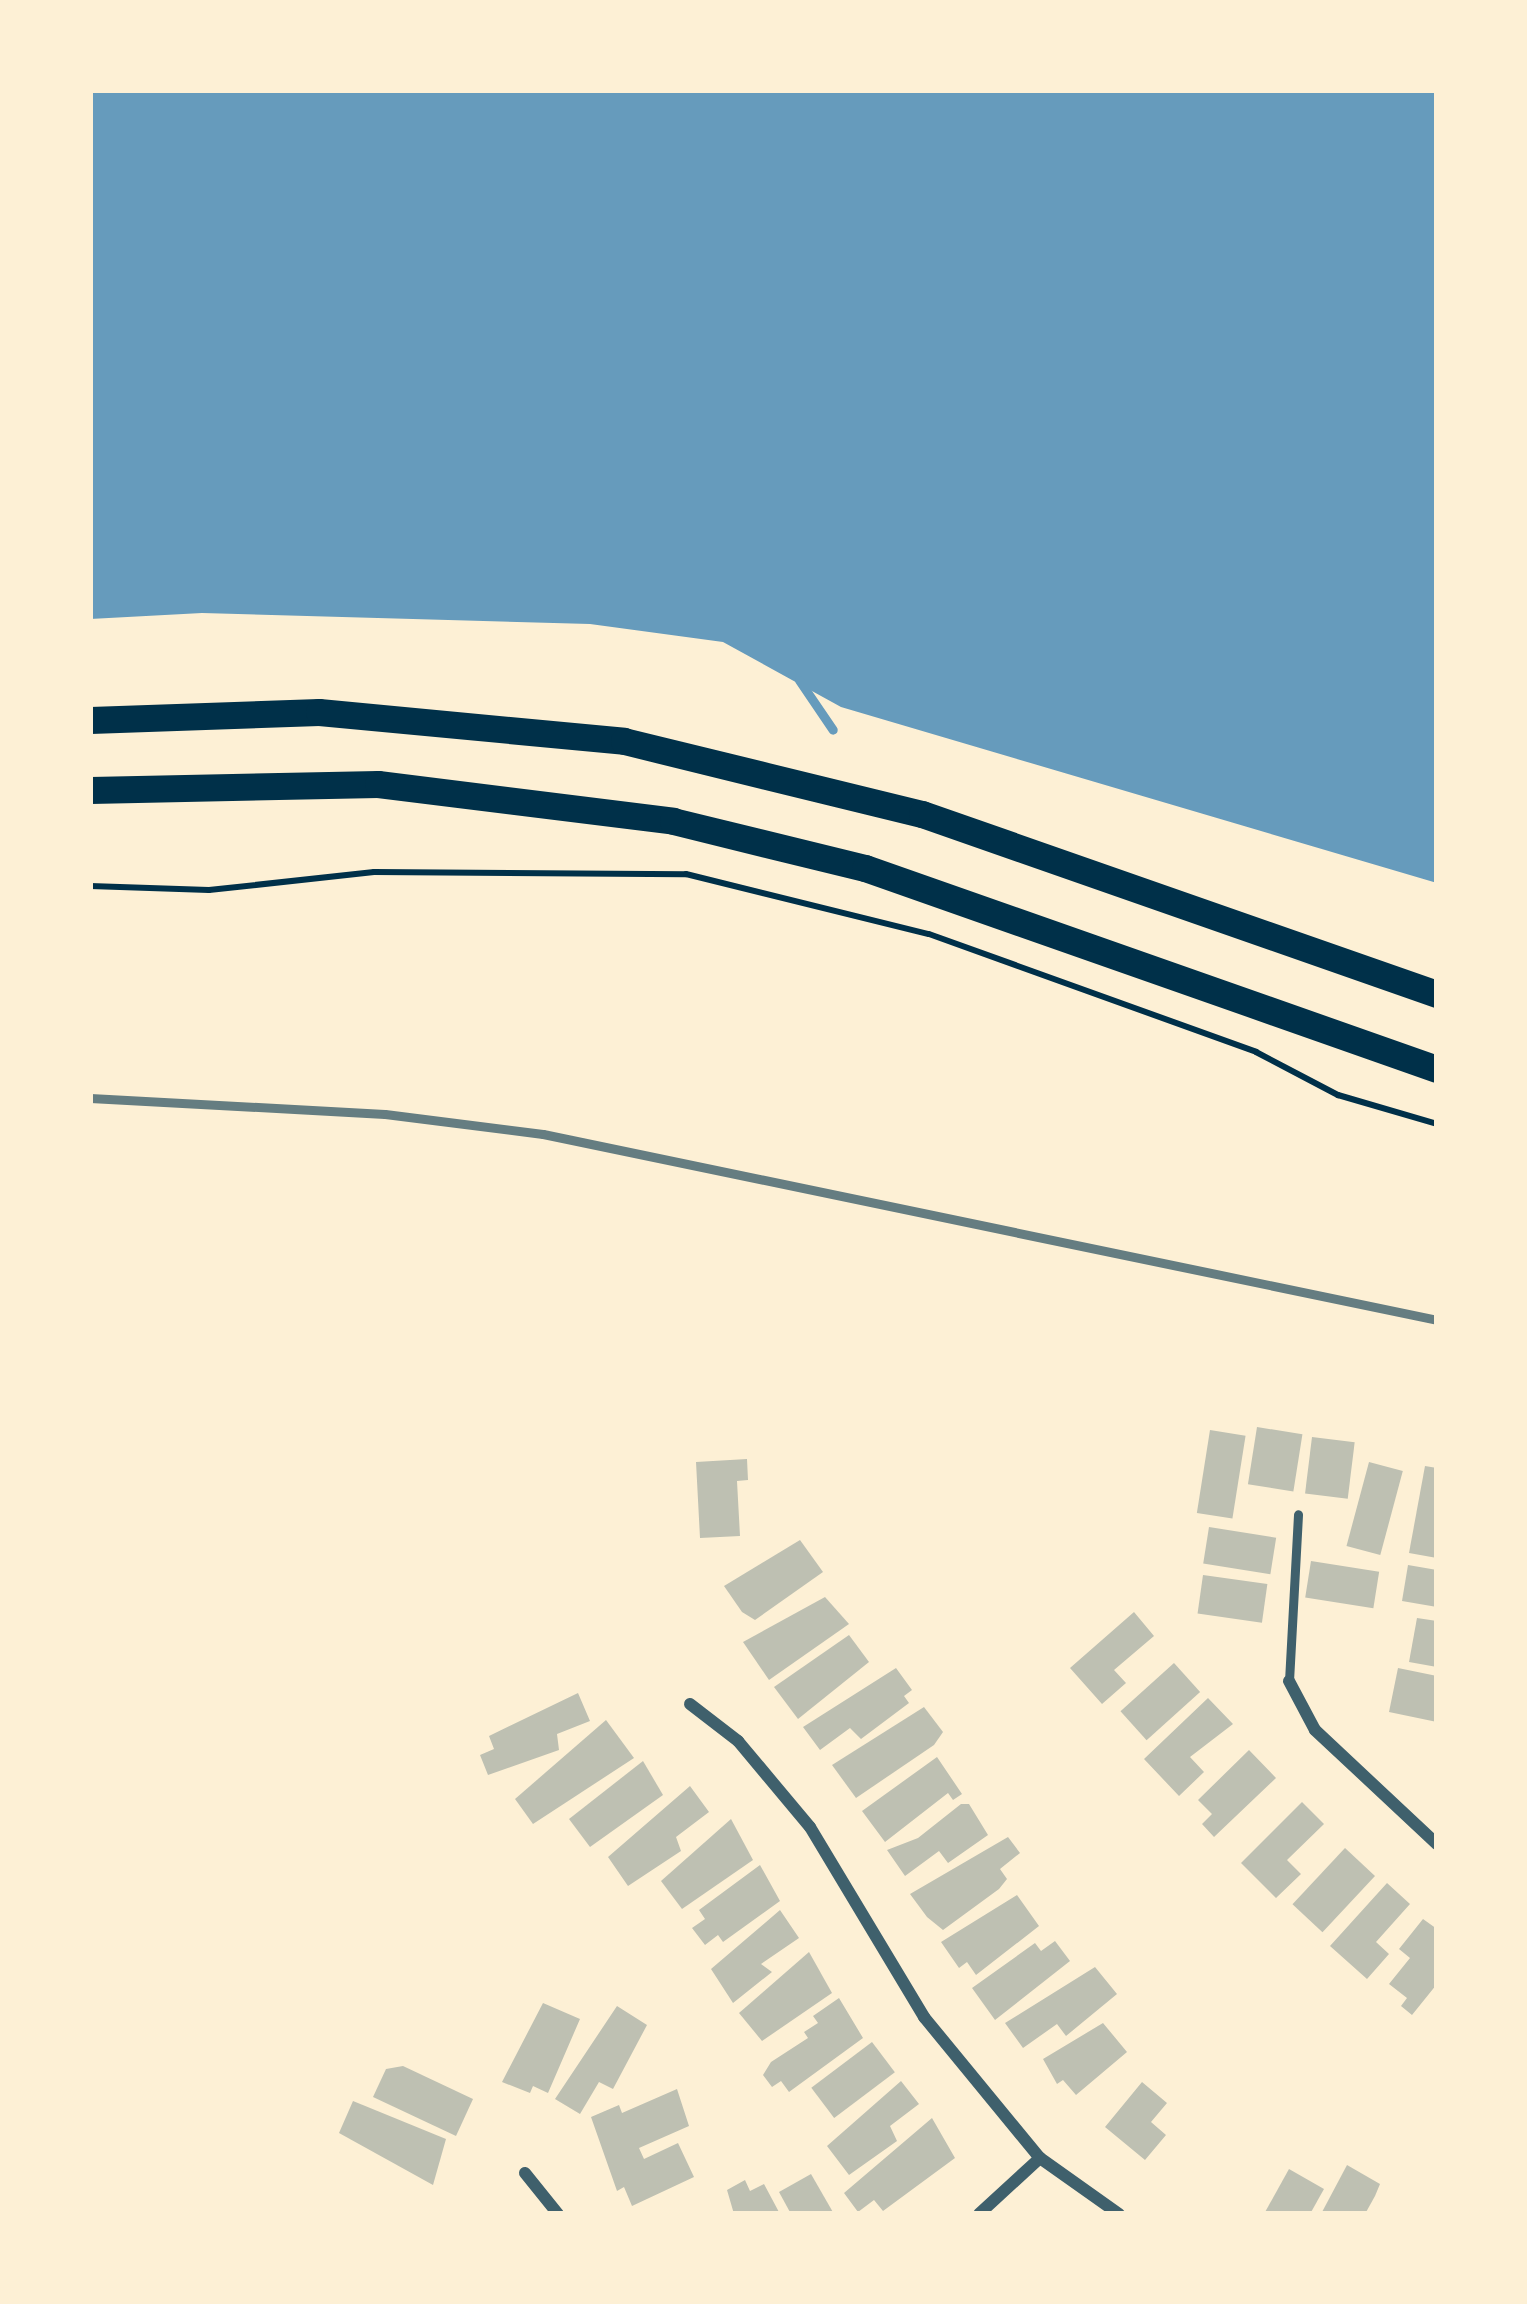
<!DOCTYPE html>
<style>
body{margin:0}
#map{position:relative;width:1527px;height:2304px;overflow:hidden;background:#fdf0d5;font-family:"Zilla Slab",serif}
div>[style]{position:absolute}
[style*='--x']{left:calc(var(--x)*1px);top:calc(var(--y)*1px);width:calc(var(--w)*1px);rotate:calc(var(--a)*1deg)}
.water>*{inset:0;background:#669bbc}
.stream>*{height:9px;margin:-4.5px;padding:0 4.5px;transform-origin:4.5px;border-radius:4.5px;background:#669bbc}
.building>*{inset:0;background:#bec0b2;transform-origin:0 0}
.path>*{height:6px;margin:-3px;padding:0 3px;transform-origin:3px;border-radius:3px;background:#003049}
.service>*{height:9px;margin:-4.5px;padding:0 4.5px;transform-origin:4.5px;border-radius:4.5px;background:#3f606c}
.minor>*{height:12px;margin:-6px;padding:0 6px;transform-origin:6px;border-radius:6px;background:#3f606c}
.primary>*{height:27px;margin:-13.5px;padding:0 13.5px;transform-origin:13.5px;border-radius:13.5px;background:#003049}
.rail>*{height:9px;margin:-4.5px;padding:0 4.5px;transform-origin:4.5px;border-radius:4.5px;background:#657d81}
span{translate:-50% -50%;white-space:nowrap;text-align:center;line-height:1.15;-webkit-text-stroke:9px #fdf0d5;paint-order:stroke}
.frame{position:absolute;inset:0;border:93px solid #fdf0d5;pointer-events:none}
</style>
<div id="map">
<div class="water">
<div style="clip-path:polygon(90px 90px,1437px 90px,1437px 883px,841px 707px,723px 642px,590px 624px,202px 613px,90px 619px)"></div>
</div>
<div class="stream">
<div style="--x:799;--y:680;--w:60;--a:55.8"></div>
</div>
<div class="building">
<div style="left:1257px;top:1427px;width:46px;height:58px;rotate:9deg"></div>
<div style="left:1210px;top:1430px;width:36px;height:84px;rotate:9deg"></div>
<div style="left:1312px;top:1437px;width:43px;height:57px;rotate:7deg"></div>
<div style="clip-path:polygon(747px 1459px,748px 1480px,737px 1481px,740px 1536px,700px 1538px,696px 1462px)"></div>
<div style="left:1369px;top:1462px;width:35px;height:87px;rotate:15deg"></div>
<div style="clip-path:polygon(1425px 1466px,1437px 1468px,1437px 1558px,1409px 1553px)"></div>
<div style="left:1209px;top:1527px;width:68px;height:37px;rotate:9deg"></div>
<div style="clip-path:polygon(800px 1540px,823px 1572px,755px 1620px,742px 1612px,724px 1586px)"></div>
<div style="left:1311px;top:1561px;width:69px;height:37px;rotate:9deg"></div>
<div style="clip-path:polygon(1408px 1565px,1437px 1570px,1437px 1607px,1402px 1601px)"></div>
<div style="left:1203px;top:1575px;width:65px;height:39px;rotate:8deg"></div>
<div style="clip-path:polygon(825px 1597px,849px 1624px,769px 1680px,743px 1642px)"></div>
<div style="clip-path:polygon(1134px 1612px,1154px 1636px,1114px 1670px,1126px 1683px,1102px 1704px,1070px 1668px)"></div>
<div style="clip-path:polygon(1417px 1618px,1437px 1621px,1437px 1667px,1409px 1662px)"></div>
<div style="clip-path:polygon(849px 1635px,869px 1662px,798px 1719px,774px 1687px)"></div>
<div style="left:1174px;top:1663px;width:39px;height:72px;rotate:48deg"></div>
<div style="clip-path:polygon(896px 1668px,912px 1690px,904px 1696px,909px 1703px,861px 1739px,850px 1728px,820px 1750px,803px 1727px)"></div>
<div style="clip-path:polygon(1398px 1668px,1437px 1676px,1437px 1722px,1389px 1712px)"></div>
<div style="clip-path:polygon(578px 1693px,590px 1721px,557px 1734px,559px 1750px,488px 1775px,480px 1755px,494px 1749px,489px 1736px)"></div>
<div style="clip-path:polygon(1208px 1698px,1233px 1724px,1190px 1757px,1204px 1772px,1179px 1796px,1144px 1759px)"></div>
<div style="clip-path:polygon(924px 1707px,943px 1732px,934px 1745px,856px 1798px,832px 1765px)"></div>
<div style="clip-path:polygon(606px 1720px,634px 1758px,533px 1824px,515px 1799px)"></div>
<div style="clip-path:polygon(1249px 1750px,1276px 1778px,1214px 1837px,1202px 1824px,1212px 1814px,1198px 1800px)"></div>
<div style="clip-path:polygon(937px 1757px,962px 1794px,953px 1800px,948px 1793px,885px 1842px,862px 1811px)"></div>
<div style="clip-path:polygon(643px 1761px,663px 1795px,590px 1847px,569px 1819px)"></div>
<div style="clip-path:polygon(690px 1786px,709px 1812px,676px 1837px,681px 1851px,628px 1886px,608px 1857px)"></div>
<div style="clip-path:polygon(1302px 1802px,1324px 1824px,1287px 1860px,1301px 1874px,1276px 1898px,1241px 1863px)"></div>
<div style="clip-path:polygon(961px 1804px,969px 1804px,988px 1835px,948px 1863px,939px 1851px,905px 1876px,887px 1850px,918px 1838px)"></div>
<div style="clip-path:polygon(731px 1819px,753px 1860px,682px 1909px,661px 1881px)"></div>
<div style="clip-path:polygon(1008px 1837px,1020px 1853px,1000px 1869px,1007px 1879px,999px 1889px,943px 1930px,927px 1917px,910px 1894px)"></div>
<div style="left:1345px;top:1848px;width:41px;height:77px;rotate:43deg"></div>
<div style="clip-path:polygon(760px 1865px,780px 1901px,723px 1942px,718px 1935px,705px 1945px,692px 1928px,705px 1919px,699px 1910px)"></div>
<div style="clip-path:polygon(1387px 1883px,1410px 1904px,1376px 1942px,1389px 1954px,1367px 1979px,1330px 1946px)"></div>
<div style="clip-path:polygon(1017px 1895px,1039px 1926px,976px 1975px,967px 1962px,959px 1968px,941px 1942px)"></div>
<div style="clip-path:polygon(780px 1910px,799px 1938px,761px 1964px,772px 1972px,733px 2003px,711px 1969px)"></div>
<div style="clip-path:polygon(1423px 1919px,1437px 1929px,1437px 1984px,1412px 2015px,1401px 2006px,1407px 1998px,1389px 1984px,1410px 1958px,1399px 1949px)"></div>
<div style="clip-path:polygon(1055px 1941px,1070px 1961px,995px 2020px,972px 1988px,1035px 1943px,1041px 1951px)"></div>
<div style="clip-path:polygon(809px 1952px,832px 1993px,762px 2041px,739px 2013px)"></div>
<div style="clip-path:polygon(1095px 1967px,1117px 1994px,1066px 2036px,1057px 2024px,1023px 2048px,1005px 2023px)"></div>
<div style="clip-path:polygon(839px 1998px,863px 2038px,789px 2092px,781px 2081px,772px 2087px,763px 2075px,771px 2062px,808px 2038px,804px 2032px,818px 2023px,813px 2016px)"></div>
<div style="clip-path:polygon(543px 2003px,580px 2019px,548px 2093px,533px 2086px,530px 2093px,502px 2082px)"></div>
<div style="clip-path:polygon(617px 2006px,647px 2025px,613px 2089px,599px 2082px,580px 2114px,555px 2099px)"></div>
<div style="clip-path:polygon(1103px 2023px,1127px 2052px,1076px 2095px,1063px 2080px,1057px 2084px,1043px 2059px)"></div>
<div style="left:872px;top:2042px;width:38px;height:76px;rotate:53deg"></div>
<div style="clip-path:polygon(403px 2066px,473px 2099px,456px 2136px,373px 2097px,386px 2069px)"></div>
<div style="clip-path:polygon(901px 2081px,919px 2104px,890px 2126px,897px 2141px,849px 2175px,827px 2146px)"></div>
<div style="clip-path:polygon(1142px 2082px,1167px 2103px,1151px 2122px,1166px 2135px,1145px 2160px,1105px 2127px)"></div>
<div style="clip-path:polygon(677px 2089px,689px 2126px,639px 2148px,644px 2159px,678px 2143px,694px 2177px,632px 2206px,624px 2187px,617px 2191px,591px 2117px,619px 2105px,622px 2113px)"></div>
<div style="clip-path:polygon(353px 2101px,446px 2139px,433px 2185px,339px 2133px)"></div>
<div style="clip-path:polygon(932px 2118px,955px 2158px,883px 2211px,874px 2200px,858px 2212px,844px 2193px)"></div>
<div style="clip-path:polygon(1347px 2165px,1380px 2184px,1375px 2196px,1365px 2214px,1321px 2214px)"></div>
<div style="clip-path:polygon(1289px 2169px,1324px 2189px,1310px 2214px,1264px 2214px)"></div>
<div style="clip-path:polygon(811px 2174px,834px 2214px,791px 2214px,779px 2192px)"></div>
<div style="clip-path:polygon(745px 2180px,750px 2191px,764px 2184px,780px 2214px,734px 2214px,727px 2190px)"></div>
</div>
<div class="path">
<div style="--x:90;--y:886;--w:119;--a:1.9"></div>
<div style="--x:209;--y:890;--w:166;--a:-6.2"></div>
<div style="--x:374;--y:872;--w:312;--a:0.4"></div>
<div style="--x:686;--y:874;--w:250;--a:13.9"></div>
<div style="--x:929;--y:934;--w:348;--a:19.8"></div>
<div style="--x:1256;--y:1052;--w:93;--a:27.7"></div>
<div style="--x:1338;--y:1095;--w:103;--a:16.3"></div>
</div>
<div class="service">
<div style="--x:1289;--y:1681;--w:167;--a:-86.9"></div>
</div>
<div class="minor">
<div style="--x:1289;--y:1681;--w:55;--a:62"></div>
<div style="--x:1315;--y:1730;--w:167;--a:43.1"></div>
<div style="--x:690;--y:1704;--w:61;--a:37.6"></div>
<div style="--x:738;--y:1741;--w:112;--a:50.1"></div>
<div style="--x:810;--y:1827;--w:222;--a:59"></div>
<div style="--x:924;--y:2017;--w:183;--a:50.6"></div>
<div style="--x:1040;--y:2158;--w:97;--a:35.3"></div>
<div style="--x:525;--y:2173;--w:53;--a:51.2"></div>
<div style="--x:979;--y:2214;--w:83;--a:-42.6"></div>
</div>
<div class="primary">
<div style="--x:90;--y:720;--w:229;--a:-2"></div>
<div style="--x:319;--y:712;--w:306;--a:5.4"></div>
<div style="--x:624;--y:741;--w:307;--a:13.8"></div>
<div style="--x:922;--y:814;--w:546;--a:19.27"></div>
<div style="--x:90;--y:790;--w:288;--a:-1.2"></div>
<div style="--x:378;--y:784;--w:297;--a:7.1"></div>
<div style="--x:673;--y:821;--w:198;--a:13.8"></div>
<div style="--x:865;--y:868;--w:606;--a:19.36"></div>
</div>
<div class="rail">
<div style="--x:90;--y:1098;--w:295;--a:3.1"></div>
<div style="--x:385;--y:1114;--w:159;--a:7.2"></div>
<div style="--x:543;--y:1134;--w:913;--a:11.75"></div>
</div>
<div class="frame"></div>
</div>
